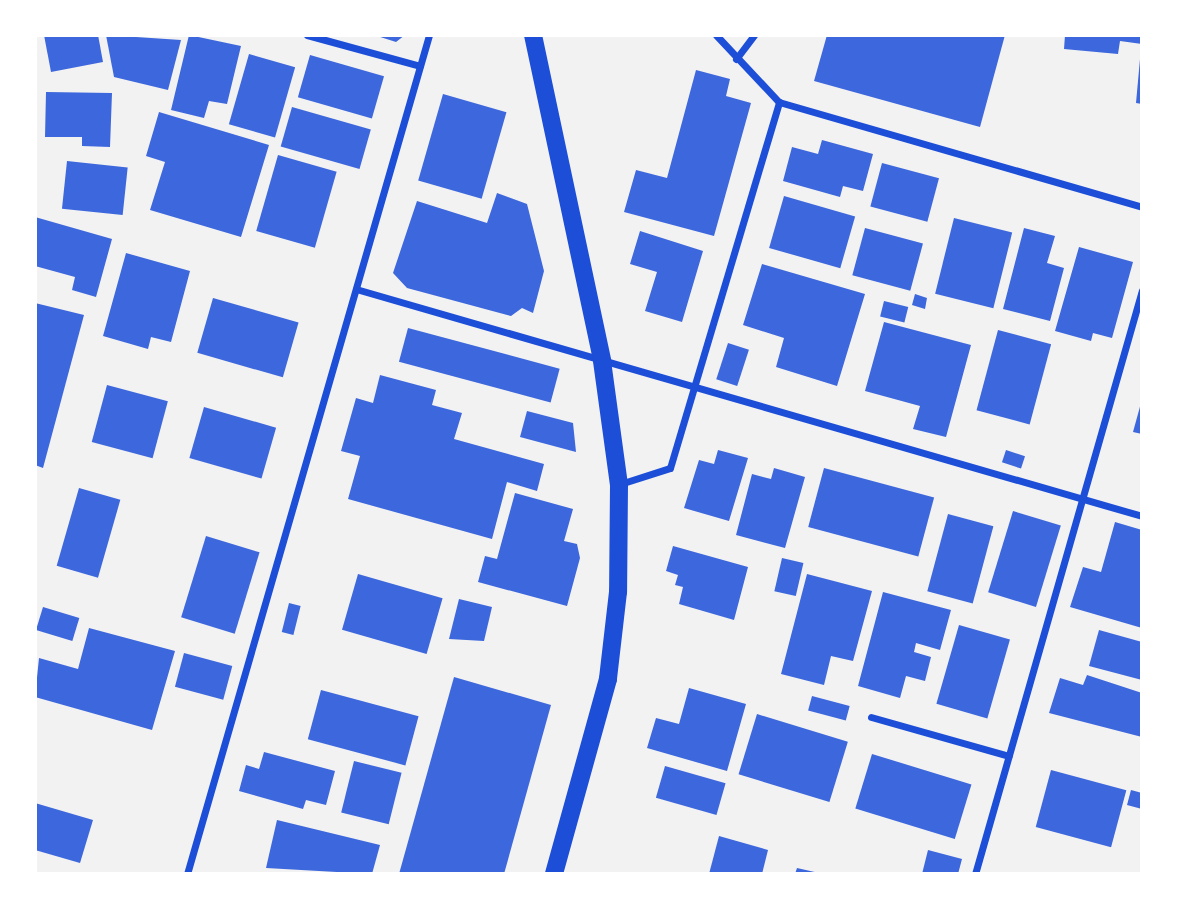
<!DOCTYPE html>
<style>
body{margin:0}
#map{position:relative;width:1177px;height:909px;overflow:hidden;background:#f2f2f2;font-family:"IBM Plex Serif",serif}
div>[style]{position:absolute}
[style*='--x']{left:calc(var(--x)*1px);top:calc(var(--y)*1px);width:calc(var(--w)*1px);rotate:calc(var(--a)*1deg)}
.building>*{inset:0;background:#3d67dc;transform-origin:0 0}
.minor>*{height:7px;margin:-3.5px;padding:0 3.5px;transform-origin:3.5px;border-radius:3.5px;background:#1d4ed8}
.primary>*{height:18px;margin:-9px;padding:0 9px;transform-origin:9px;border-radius:9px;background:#1d4ed8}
span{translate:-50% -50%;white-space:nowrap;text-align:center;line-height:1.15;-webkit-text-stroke:5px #fff;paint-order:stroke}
.frame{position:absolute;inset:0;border:37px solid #fff;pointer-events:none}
</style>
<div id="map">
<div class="building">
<div style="clip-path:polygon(44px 35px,98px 35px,103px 62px,51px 72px)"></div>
<div style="clip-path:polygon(106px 35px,181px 40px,168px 90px,114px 77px)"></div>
<div style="clip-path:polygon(189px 35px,241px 46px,227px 104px,209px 101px,204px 118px,171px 110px)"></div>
<div style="clip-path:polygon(374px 35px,405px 35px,396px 42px)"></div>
<div style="clip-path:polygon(827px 35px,1005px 35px,980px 127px,814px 81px)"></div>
<div style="clip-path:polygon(1065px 35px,1142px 35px,1142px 44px,1120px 41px,1118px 54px,1064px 49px)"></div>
<div style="left:249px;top:54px;width:48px;height:73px;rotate:16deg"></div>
<div style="left:310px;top:55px;width:77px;height:44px;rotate:16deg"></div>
<div style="clip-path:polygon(1140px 59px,1142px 59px,1142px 104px,1136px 103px)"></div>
<div style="clip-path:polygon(696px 70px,730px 79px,726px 96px,751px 103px,714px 236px,624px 212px,636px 170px,667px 178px)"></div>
<div style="clip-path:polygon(46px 92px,112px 93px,110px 147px,82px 146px,82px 137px,45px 137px)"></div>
<div style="left:443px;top:94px;width:66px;height:90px;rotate:16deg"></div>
<div style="left:292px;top:107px;width:82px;height:41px;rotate:16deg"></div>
<div style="clip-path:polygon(159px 112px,269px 145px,241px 237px,150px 210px,165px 162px,146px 156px)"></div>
<div style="clip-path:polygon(822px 140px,873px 154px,863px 191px,843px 186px,840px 197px,783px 181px,792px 147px,818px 154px)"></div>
<div style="left:278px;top:155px;width:61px;height:79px;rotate:16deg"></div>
<div style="left:67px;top:161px;width:61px;height:48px;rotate:6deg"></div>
<div style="left:882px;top:163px;width:59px;height:45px;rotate:15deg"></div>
<div style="clip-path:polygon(497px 193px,527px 204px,544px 271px,533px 313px,522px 308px,511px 316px,407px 288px,393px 273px,417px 201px,487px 223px)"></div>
<div style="left:784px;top:196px;width:74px;height:54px;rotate:16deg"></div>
<div style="clip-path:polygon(35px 217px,112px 239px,96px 297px,72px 290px,75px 277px,35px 266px)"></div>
<div style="left:954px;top:218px;width:60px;height:78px;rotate:14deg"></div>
<div style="left:865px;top:228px;width:60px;height:49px;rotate:15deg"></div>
<div style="clip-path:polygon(1024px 228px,1055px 236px,1047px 263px,1064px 268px,1050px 321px,1003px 309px)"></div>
<div style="clip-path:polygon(640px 231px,703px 251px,682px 322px,645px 311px,657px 272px,630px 264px)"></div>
<div style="clip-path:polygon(1079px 247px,1133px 262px,1112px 338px,1093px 333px,1091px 341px,1055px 331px)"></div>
<div style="clip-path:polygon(126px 253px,190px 271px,171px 342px,151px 337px,148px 349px,103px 336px)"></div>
<div style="clip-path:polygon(762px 264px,865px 294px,837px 386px,776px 367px,784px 338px,743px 325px)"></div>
<div style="clip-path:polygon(915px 294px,927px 298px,925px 309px,912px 305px)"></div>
<div style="left:213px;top:298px;width:89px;height:57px;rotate:16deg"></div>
<div style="left:884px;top:301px;width:25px;height:16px;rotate:14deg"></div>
<div style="clip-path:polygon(35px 303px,84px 315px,43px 468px,35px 465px)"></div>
<div style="clip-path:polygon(884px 322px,971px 345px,946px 437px,913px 429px,920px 406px,865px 391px)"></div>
<div style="left:408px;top:328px;width:157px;height:35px;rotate:15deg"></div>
<div style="left:998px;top:330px;width:55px;height:83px;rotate:15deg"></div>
<div style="left:728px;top:343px;width:22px;height:38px;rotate:18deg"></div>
<div style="clip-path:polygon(380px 375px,436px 390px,432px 405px,462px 413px,454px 439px,544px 464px,537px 491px,507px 482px,492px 539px,348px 499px,360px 456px,341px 451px,356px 398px,373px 403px)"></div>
<div style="left:107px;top:385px;width:63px;height:59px;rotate:15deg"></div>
<div style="clip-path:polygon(1141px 403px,1142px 403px,1142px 434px,1133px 432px)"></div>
<div style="left:204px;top:407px;width:75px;height:53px;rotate:16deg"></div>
<div style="clip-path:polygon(527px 411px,573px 423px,576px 452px,520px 437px)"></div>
<div style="clip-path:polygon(718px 450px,748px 458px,729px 521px,684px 508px,699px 460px,714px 464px)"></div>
<div style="left:1006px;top:450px;width:20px;height:13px;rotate:18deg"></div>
<div style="clip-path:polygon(774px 468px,805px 477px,785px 548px,736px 535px,752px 474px,771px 479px)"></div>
<div style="left:824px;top:468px;width:114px;height:61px;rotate:15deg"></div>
<div style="left:79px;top:488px;width:43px;height:81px;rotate:16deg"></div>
<div style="clip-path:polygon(515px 493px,573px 509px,564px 541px,577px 544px,580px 558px,567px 606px,478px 582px,485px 556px,497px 559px)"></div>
<div style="left:1013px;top:511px;width:50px;height:85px;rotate:17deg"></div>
<div style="left:948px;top:514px;width:47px;height:80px;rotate:15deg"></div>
<div style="clip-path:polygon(1115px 522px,1142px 530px,1142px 628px,1070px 607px,1083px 567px,1101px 572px)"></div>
<div style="left:206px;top:536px;width:56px;height:85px;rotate:17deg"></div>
<div style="clip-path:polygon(673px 546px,748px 567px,734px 620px,679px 604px,683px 587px,675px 585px,678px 575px,666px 571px)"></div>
<div style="left:782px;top:558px;width:22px;height:34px;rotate:13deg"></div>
<div style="left:358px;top:574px;width:88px;height:58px;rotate:16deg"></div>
<div style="clip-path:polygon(807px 574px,872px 591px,853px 661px,831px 656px,824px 685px,781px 674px)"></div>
<div style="clip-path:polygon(883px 592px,951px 610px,940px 650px,916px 643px,914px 652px,931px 657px,925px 681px,906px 676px,900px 698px,858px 686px)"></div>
<div style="clip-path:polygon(459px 599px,492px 607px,484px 641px,449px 639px)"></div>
<div style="left:289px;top:603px;width:12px;height:30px;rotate:14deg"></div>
<div style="left:43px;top:607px;width:38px;height:24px;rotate:17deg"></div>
<div style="left:959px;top:625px;width:53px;height:82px;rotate:16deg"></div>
<div style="clip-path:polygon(89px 628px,175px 651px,152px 730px,35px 697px,39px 658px,78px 669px)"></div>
<div style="clip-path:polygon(1099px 630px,1142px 642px,1142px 680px,1089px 666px)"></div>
<div style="left:184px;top:653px;width:50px;height:35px;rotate:15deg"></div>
<div style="clip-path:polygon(1087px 675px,1142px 693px,1142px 737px,1049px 713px,1060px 678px,1083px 685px)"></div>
<div style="clip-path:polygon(454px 677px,551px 705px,504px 874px,399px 874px)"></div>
<div style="clip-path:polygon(689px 688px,746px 704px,727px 771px,647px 748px,656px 718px,679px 724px)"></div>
<div style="left:321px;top:690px;width:101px;height:51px;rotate:15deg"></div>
<div style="left:812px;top:696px;width:39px;height:15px;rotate:15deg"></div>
<div style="left:757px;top:714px;width:95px;height:63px;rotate:17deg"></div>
<div style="clip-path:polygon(264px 752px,335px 771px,326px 805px,306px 800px,303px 809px,239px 791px,246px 765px,259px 769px)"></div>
<div style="left:872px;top:754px;width:104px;height:57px;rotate:17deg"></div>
<div style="left:354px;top:761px;width:49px;height:53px;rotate:14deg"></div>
<div style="left:665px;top:766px;width:63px;height:33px;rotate:16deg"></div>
<div style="left:1051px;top:770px;width:78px;height:59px;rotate:15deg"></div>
<div style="clip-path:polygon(1131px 790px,1142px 793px,1142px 809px,1127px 805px)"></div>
<div style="clip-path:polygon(35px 803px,93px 820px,80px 863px,35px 850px)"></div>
<div style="clip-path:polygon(277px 820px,380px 845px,372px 874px,266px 868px)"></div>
<div style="clip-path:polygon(719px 836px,768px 850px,762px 874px,709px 874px)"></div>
<div style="clip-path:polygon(928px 850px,962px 859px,958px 874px,922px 874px)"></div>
<div style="clip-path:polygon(797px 868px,819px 873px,819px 874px,795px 874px)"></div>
</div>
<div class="minor">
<div style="--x:307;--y:35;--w:117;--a:15.3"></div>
<div style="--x:716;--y:35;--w:92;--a:46.8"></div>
<div style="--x:779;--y:102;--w:378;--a:16.1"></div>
<div style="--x:736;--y:59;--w:30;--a:-53"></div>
<div style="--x:356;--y:289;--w:818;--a:16.11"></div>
<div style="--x:620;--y:484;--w:52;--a:-17.7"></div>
<div style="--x:670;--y:468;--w:382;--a:-73.4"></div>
<div style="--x:871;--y:717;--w:143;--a:15.8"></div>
<div style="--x:187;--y:874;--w:873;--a:-73.91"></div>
<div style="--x:975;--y:874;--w:607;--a:-74.04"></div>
</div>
<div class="primary">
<div style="--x:533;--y:35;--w:333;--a:78"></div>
<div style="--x:602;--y:361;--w:125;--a:82.2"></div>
<div style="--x:619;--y:485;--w:107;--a:90.5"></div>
<div style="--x:618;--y:592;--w:88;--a:96.6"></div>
<div style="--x:608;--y:679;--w:202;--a:105.5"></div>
</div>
<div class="frame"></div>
</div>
